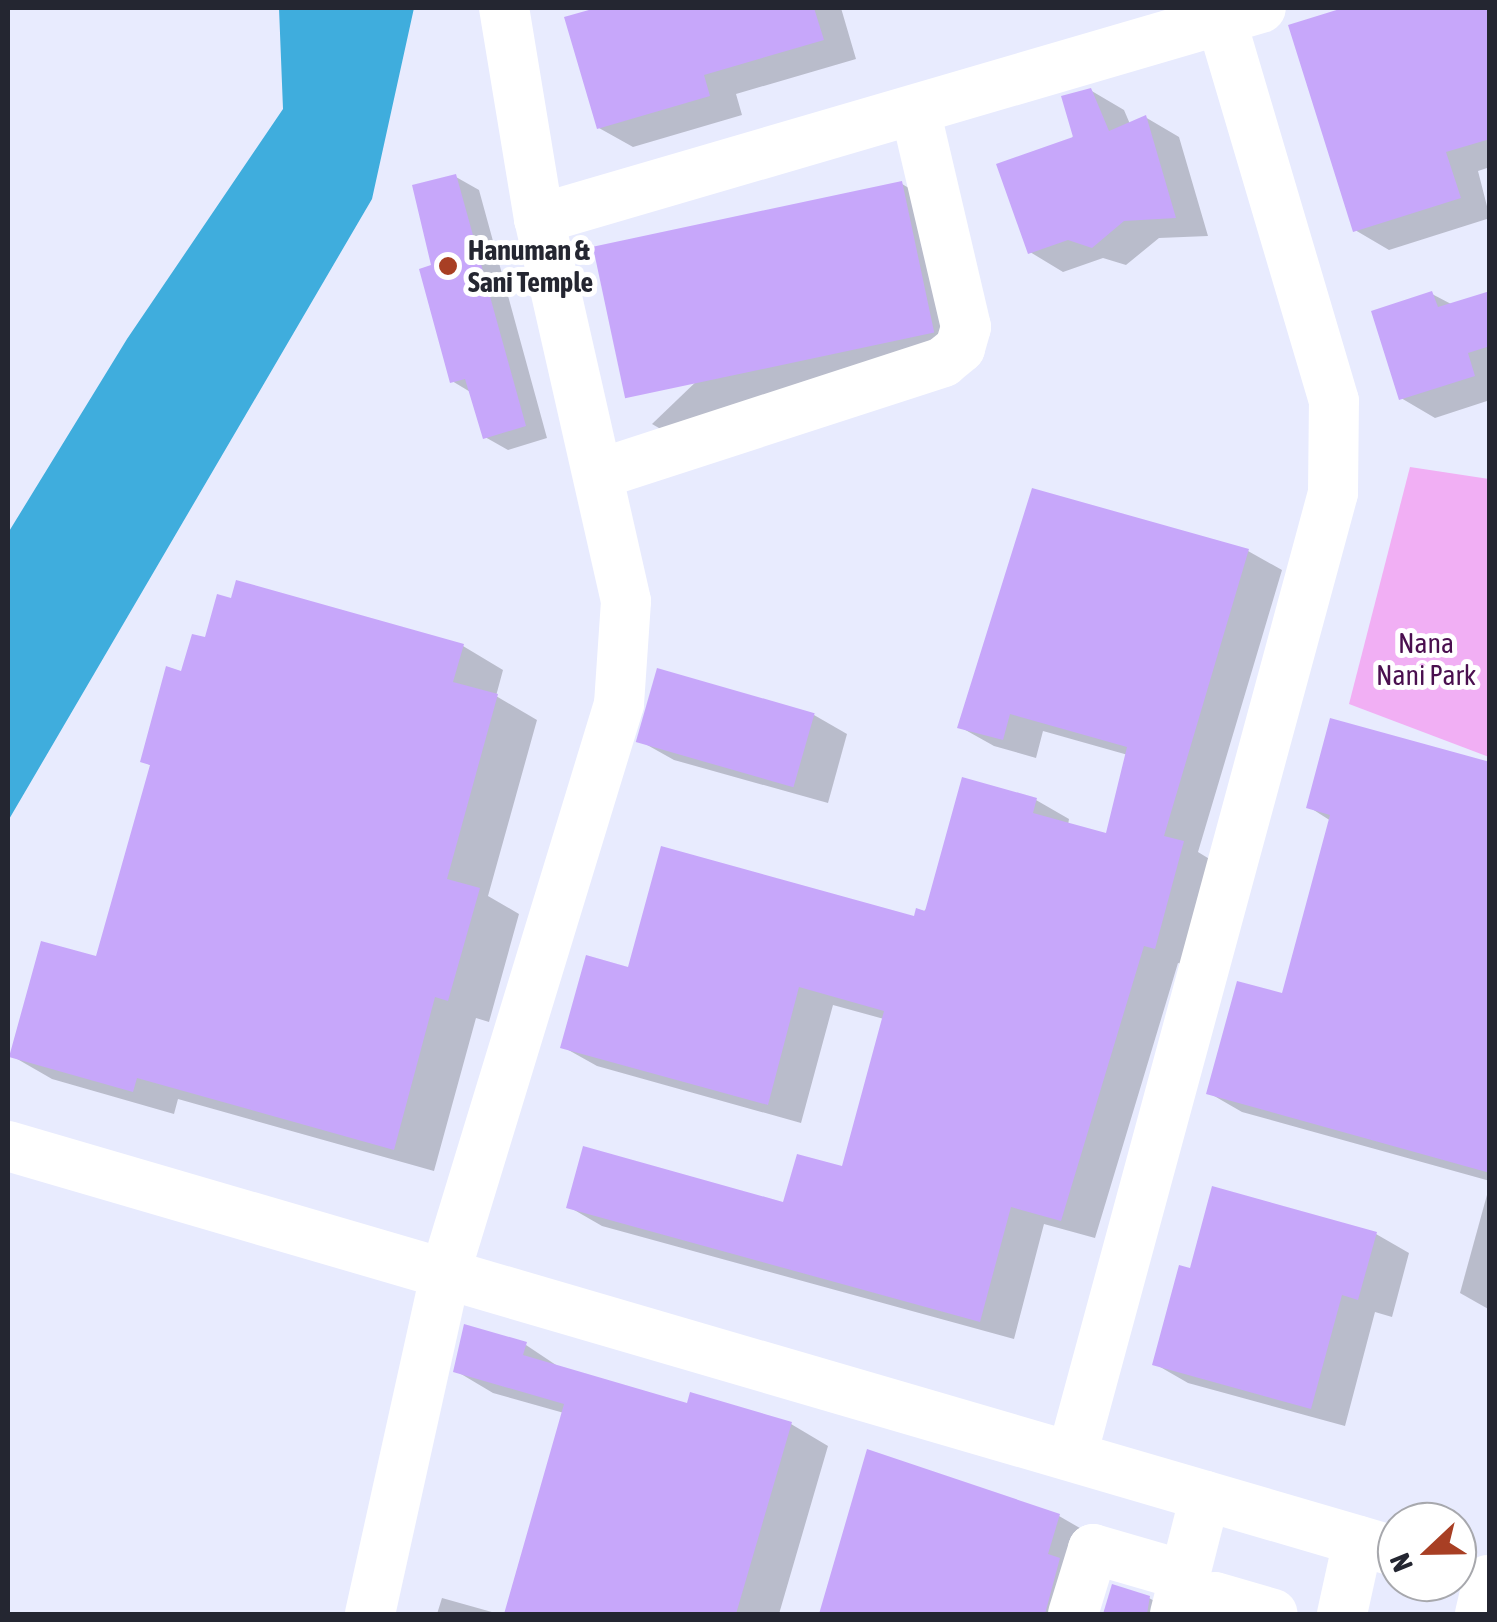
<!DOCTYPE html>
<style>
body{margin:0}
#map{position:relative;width:1497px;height:1622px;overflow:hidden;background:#e8ebfe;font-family:"Asap Condensed",sans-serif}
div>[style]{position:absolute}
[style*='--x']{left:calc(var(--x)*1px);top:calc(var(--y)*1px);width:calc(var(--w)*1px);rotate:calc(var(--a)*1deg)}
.green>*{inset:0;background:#f1aff4}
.water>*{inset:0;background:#3faddd}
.shadow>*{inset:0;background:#0003}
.building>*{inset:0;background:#c7a7fa;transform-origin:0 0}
.minor>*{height:50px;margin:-25px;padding:0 25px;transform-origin:25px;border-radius:25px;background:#fff}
.dots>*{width:28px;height:28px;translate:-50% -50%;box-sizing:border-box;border:5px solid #fff;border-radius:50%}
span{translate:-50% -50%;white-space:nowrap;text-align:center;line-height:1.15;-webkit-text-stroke:10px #fff;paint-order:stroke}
.poi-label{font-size:28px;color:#242631;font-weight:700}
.left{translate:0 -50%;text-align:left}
.park-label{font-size:28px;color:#4a0f4f}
.frame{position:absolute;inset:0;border:10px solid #242631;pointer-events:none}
.north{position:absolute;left:1377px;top:1502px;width:100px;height:100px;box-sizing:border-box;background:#fff;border:2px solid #a7a8ad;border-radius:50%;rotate:248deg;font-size:28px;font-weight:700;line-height:40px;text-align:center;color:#242631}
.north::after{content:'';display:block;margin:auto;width:35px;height:45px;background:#a83f24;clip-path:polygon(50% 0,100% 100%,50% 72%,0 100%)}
</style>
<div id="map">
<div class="green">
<div style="clip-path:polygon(1410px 467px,1489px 479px,1489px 757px,1349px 704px)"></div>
</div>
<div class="water">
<div style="clip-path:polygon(279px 8px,414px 8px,372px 199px,8px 821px,8px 533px,127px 339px,283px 109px)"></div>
</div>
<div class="shadow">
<div style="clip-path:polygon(605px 8px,841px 8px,856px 59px,736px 94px,742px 115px,633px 147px,599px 128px,567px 19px)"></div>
<div style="clip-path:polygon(1351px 8px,1490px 8px,1490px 167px,1478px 171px,1490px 218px,1389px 250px,1355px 230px,1291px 26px)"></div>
<div style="clip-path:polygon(1090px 90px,1124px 110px,1130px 124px,1145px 117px,1179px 137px,1208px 236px,1159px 238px,1126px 265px,1103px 258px,1063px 272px,1030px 252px)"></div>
<div style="clip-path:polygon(456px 177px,479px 190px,547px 438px,508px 450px,485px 437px,472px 393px,452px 381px,434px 267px)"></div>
<div style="clip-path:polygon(902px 184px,945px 209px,978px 351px,695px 449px,652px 424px)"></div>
<div style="clip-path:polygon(1490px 293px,1490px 400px,1435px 418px,1401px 398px,1432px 294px,1453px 305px)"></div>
<div style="clip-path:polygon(1034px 491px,1248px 551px,1282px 570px,1198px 852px,1216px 863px,1189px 966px,1178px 963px,1095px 1238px,1044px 1224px,1014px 1339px,602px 1226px,569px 1207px,785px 1205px,843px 1169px,884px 1019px,833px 1005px,801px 1123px,597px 1066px,563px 1047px,630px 970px,916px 919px,1036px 800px,1069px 819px,1068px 825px,1108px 836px,1128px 755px,1043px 731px,1036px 758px,994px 746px,960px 727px)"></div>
<div style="clip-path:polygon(463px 646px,503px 670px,496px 696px,537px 720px,488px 896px,519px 914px,489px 1022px,476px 1018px,434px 1171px,178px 1099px,174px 1114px,52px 1079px,12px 1056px,98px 959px,152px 766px,142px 761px,183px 674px)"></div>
<div style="clip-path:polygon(814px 715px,847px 734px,828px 803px,674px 760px,640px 741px)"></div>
<div style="clip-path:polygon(1490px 765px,1490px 1181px,1242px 1112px,1209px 1093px,1284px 996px,1331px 821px,1309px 807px)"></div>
<div style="clip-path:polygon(1490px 1184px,1490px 1310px,1460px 1293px)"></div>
<div style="clip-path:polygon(1376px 1234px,1409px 1253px,1392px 1317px,1375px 1312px,1345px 1426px,1188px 1383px,1155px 1364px,1191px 1271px)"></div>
<div style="clip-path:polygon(526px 1345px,562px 1369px,689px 1406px,791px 1424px,828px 1446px,779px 1614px,507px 1614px,564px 1413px,493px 1393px,456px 1371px)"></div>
<div style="clip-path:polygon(868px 1452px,1059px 1516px,1092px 1535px,1084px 1614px,822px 1614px)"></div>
<div style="clip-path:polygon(1114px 1588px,1149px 1598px,1178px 1614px,1103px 1614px)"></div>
<div style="clip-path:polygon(442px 1598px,499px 1614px,437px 1614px)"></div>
</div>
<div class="building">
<div style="clip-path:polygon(596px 8px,814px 8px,824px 40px,704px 75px,710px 96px,597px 129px,564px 17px)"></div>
<div style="clip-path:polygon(1343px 8px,1490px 8px,1490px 139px,1446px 152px,1461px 198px,1353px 232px,1288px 25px)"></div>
<div style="clip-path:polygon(1091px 88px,1109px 131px,1146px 115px,1176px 218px,1124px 221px,1092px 248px,1068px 240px,1028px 254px,996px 164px,1073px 137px,1061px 96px)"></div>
<div style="clip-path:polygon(456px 174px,526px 426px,483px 439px,465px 379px,450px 383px,419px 269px,431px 265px,412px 185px)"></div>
<div style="left:902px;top:181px;width:155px;height:316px;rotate:78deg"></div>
<div style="clip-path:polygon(1432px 291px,1438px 307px,1490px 291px,1490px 346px,1468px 353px,1475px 376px,1399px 400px,1371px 311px)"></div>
<div style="clip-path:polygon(1032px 488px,1249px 549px,1164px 836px,1184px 841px,1155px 949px,1144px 946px,1061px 1221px,1011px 1207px,980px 1322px,566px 1208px,583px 1146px,783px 1202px,797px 1154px,842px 1166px,884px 1011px,799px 987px,768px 1105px,560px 1048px,586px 955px,628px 967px,661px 846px,914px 916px,916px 908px,925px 911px,962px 777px,1037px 798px,1033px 813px,1106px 833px,1127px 747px,1010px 714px,1003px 740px,957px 728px)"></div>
<div style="clip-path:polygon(236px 580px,464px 644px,453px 682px,498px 694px,447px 879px,480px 888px,448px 1001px,435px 997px,394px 1150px,137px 1078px,133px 1092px,9px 1057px,41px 941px,96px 956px,150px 765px,140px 762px,166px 666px,181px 671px,192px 634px,205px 637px,217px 594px,231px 598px)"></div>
<div style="left:657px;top:668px;width:164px;height:77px;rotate:16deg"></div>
<div style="clip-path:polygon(1330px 718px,1490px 762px,1490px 1173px,1206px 1094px,1237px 981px,1282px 993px,1330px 815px,1306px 808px)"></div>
<div style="clip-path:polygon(1212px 1186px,1377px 1232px,1358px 1300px,1342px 1295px,1311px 1409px,1152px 1365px,1179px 1265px,1190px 1268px)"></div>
<div style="clip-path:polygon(464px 1324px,527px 1342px,523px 1355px,687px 1403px,690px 1392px,792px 1422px,736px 1614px,504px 1614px,564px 1404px,453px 1372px)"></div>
<div style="clip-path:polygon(867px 1449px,1060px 1514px,1048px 1554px,1060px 1558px,1045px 1614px,819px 1614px)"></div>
<div style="clip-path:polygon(1112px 1584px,1150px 1596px,1147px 1614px,1103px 1614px)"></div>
</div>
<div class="minor">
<div style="--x:539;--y:219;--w:752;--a:-16.29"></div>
<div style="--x:599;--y:474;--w:362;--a:-18"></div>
<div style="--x:943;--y:362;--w:22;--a:-39"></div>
<div style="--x:960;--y:348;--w:22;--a:-74"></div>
<div style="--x:966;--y:327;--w:223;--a:-103.2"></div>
<div style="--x:8;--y:1146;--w:1447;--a:16.29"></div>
<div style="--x:1072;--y:1455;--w:997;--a:-74.82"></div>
<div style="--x:1333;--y:493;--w:92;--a:-89.4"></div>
<div style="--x:1334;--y:401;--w:398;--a:-106.5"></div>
<div style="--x:370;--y:1614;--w:352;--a:-77.5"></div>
<div style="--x:446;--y:1270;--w:592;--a:-73"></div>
<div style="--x:619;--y:704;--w:103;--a:-86.1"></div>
<div style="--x:626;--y:601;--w:392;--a:-102.8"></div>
<div style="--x:539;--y:219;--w:214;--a:-99.4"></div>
<div style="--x:1073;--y:1614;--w:68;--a:-72.9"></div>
<div style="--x:1093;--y:1549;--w:97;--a:16.2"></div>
<div style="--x:1175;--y:1614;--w:122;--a:-75.7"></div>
<div style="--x:1202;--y:1614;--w:21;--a:-53"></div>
<div style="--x:1215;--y:1597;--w:60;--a:16.3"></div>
<div style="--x:1342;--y:1614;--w:75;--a:-77.6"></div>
<div style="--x:1480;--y:1614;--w:35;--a:-77"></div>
</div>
<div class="dots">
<div style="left:448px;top:266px;background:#a83f24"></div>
</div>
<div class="poi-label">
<span class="left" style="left:468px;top:266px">Hanuman &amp;<br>Sani Temple</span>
</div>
<div class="park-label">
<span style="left:1426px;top:659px">Nana<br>Nani Park</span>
</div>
<div class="frame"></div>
<div class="north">N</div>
</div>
